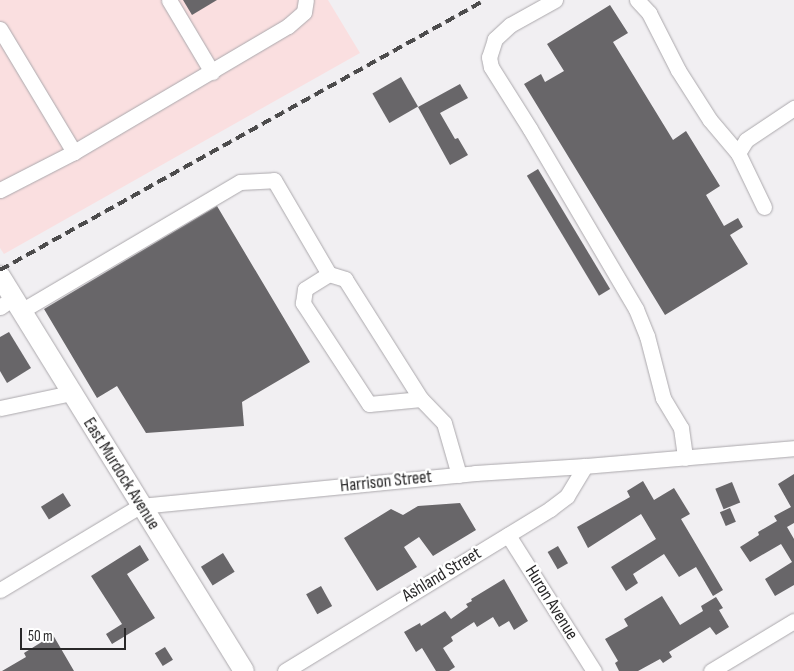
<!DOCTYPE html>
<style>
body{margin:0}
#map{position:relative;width:794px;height:671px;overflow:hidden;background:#f1eff2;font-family:"Sofia Sans Condensed",sans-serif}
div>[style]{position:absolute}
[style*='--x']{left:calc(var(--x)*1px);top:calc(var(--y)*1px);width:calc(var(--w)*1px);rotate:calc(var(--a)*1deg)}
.commercial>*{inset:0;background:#fadfe0}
.building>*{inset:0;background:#686669;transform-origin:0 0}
.roads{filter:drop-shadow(0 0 1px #aba8ac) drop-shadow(0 0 1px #aba8ac)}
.minor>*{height:15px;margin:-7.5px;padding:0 7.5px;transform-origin:7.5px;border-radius:7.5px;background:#fff}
.major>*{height:20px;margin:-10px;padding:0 10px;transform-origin:10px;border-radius:10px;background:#fff}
.rail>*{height:4px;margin-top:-2px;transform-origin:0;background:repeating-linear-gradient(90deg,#4c4b4c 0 10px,transparent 0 15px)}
span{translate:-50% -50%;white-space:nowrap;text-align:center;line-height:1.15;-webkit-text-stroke:5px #fff;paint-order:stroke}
.street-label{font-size:18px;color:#292829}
.scale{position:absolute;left:20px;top:628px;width:106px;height:22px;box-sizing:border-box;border:2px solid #292829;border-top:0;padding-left:6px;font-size:15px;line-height:18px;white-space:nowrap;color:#292829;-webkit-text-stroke:4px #fff;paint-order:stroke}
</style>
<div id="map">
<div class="commercial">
<div style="clip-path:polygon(0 0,328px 0,360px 53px,4px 254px,0 248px)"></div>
</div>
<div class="building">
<div style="clip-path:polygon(183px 0,217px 0,192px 15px)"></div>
<div style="clip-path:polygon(610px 5px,628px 33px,613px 42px,673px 140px,686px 131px,720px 186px,706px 195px,724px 226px,738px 218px,743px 227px,730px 235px,748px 264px,665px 315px,524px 84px,541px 74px,545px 82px,564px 71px,547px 44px)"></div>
<div style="left:401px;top:77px;width:34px;height:33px;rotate:60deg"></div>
<div style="clip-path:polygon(460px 84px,468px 98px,440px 113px,455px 139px,458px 138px,468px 155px,450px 165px,418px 107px)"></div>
<div style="left:538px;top:169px;width:140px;height:13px;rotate:59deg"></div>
<div style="clip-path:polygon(217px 206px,310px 362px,242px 402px,244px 426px,146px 433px,117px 386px,97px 398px,44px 309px)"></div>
<div style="clip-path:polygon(9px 332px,31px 368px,7px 383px,0 371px,0 337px)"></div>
<div style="clip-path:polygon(794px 474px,794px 523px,787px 527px,794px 539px,794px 585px,775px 596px,765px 579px,792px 562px,781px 544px,750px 562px,740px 547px,759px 535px,758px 532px,777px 521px,774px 516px,791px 507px,778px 484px)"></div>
<div style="clip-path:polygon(643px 481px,654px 500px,674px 488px,690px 514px,681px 519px,723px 590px,713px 596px,696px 567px,679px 577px,664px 554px,633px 574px,638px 583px,626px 591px,611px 567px,656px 539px,641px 514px,588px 548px,577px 527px,630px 497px,627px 491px)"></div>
<div style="left:732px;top:482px;width:22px;height:18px;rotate:68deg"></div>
<div style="left:63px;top:493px;width:15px;height:26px;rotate:58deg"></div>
<div style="clip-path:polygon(460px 503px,476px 530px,433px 556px,419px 537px,404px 547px,417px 567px,377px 591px,344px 538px,391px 509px,403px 515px,418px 506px)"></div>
<div style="left:730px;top:508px;width:15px;height:11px;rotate:67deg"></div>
<div style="clip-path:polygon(140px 545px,149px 560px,127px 574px,155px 618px,112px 644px,106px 634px,122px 624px,91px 576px)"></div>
<div style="left:558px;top:546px;width:20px;height:12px;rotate:60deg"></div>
<div style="left:223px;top:553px;width:22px;height:26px;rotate:58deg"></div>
<div style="clip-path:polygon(504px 579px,528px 621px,514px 630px,509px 621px,499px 627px,493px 617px,477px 627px,474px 622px,451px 637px,453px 641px,443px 648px,455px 667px,449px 671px,436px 671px,422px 648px,416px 652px,404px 632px,420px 623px,421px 626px,445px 611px,451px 619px,468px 607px,466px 604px,472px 601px,471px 599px)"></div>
<div style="left:321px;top:586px;width:23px;height:17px;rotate:61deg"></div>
<div style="clip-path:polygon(662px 596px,680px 625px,703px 611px,701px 606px,716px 597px,723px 608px,719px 610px,729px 627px,716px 635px,710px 627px,669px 652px,672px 657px,663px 663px,660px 659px,638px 671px,619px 671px,615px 663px,618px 661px,605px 639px,628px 626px,624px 619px)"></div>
<div style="clip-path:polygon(53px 635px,74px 671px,2px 671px,26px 657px,24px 653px)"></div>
<div style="left:165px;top:647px;width:15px;height:12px;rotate:58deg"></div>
</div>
<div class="roads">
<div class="minor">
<div style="--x:169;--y:0;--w:84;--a:59.2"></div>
<div style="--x:555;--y:0;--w:51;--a:150.9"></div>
<div style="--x:510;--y:25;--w:21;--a:137"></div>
<div style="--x:495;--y:39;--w:19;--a:108"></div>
<div style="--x:489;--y:57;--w:10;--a:79"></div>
<div style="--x:491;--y:67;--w:73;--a:57.8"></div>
<div style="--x:530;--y:129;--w:209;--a:59.5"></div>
<div style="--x:636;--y:309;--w:29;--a:68"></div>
<div style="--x:647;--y:336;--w:64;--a:75.5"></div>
<div style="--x:663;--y:398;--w:35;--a:59"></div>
<div style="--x:681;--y:428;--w:30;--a:82"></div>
<div style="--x:637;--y:0;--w:18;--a:47"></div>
<div style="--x:649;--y:13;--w:64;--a:63"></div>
<div style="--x:678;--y:70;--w:59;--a:57.4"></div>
<div style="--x:710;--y:120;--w:43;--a:49.7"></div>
<div style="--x:0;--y:29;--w:144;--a:59"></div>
<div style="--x:0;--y:190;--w:83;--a:-27.2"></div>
<div style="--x:74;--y:152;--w:248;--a:-30.5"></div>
<div style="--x:288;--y:26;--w:21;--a:-41"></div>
<div style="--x:304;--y:12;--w:12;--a:-81"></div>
<div style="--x:764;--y:207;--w:60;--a:-115.7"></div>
<div style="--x:738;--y:153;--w:15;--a:-58"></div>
<div style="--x:746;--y:140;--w:58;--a:-33.7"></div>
<div style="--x:0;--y:307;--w:16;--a:-35"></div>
<div style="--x:21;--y:311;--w:254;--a:-30.5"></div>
<div style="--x:240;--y:182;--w:34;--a:-3"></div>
<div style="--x:274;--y:180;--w:109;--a:59.7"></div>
<div style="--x:421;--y:399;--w:52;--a:174.5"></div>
<div style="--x:369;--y:404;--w:121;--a:-123.2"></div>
<div style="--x:303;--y:303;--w:14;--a:-82"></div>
<div style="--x:305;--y:289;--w:28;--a:-32"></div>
<div style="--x:329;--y:274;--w:17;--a:17"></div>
<div style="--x:345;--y:279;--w:142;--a:57.7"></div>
<div style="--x:421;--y:399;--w:33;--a:46"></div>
<div style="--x:444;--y:423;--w:54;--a:73.9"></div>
<div style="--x:0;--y:408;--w:73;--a:-11.9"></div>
<div style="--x:508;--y:535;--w:161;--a:57.7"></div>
<div style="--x:0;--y:590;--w:163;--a:-31"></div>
<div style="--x:140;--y:506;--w:337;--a:-5.6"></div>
<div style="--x:475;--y:473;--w:110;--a:-3.6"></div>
<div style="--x:585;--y:466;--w:210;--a:-4.9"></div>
<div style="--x:285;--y:671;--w:311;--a:-31.4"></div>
<div style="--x:550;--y:509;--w:21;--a:-37"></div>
<div style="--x:567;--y:496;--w:35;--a:-59"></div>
<div style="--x:711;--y:671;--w:97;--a:-31.1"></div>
</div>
<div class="major">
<div style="--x:0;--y:276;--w:464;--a:58.3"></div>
</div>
</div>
<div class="rail">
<div style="--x:0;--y:270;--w:555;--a:-29.1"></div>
</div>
<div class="street-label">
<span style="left:121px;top:474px;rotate:58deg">East Murdock Avenue</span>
<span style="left:386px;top:482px;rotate:-6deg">Harrison Street</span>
<span style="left:442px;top:575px;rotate:-31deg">Ashland Street</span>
<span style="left:551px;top:603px;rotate:58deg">Huron Avenue</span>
</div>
<div class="scale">50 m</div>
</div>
